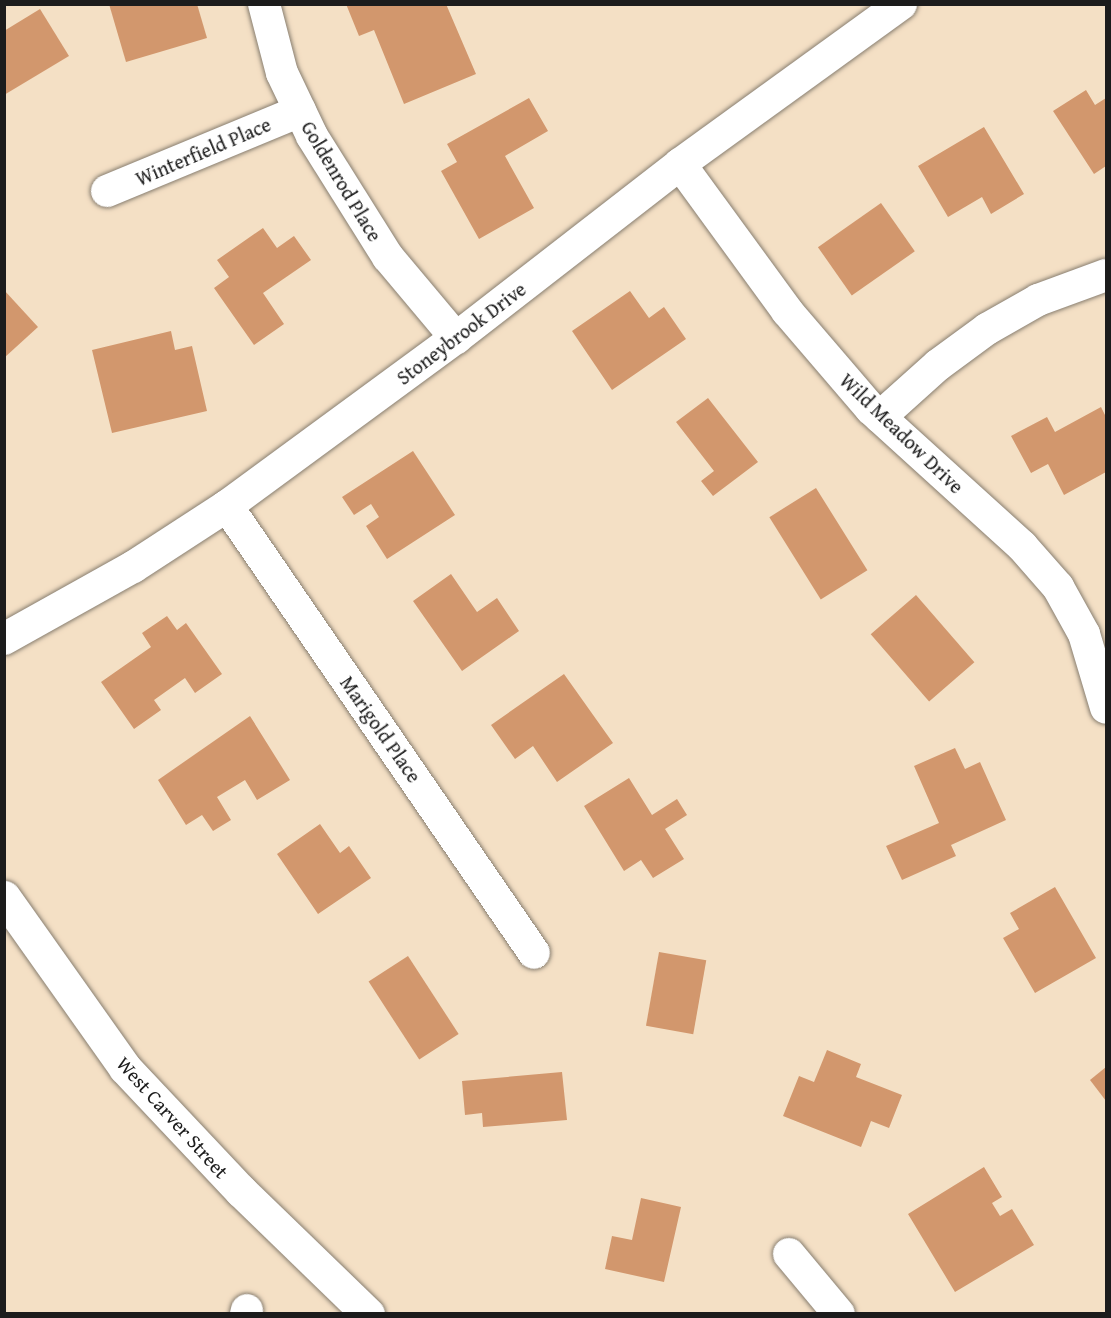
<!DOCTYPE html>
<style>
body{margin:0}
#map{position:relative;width:1111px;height:1318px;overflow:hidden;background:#f4e0c5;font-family:"Gentium Book Plus",serif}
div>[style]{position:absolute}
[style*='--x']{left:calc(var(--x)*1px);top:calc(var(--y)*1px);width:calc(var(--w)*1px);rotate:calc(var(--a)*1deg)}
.building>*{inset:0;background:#d2976d;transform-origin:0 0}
.roads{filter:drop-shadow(0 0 2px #887e70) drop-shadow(0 0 2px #887e70)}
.minor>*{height:32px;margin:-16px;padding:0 16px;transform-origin:16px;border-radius:16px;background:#fff}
.tertiary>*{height:33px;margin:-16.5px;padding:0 16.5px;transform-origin:16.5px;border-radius:16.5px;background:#fff}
span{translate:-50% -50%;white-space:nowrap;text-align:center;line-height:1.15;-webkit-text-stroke:4.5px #fff;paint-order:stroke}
.street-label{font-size:20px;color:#1c1c1c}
.frame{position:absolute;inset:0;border:6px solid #1c1c1c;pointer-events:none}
</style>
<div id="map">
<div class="building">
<div style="clip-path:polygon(109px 4px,197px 4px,207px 38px,126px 62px)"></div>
<div style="clip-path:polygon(346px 4px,446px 4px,476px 74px,404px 104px,374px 30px,359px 36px)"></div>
<div style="clip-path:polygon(40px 9px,69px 56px,4px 95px,4px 31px)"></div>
<div style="clip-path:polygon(1086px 90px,1095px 105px,1106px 98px,1106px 166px,1094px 174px,1053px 111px)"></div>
<div style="clip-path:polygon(529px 98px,548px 131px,505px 156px,534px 208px,479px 239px,441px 171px,457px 162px,447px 144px)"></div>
<div style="clip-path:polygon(984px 127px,1024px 194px,991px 214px,982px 197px,948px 217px,918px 166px)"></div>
<div style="left:881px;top:203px;width:59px;height:77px;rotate:55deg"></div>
<div style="clip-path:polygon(263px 228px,277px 248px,294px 236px,311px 260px,263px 293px,284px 324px,254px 345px,214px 288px,229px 277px,217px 260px)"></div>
<div style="clip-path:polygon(4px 290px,38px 327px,4px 358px)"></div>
<div style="clip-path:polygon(630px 291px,649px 318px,664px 307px,686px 339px,612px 390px,572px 331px)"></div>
<div style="clip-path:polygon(171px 331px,175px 350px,192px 346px,207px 411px,112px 433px,92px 350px)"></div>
<div style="clip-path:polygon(708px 398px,758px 462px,713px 496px,701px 481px,714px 471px,676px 422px)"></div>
<div style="clip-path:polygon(1101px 407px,1106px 417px,1106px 472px,1064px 495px,1048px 464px,1031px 473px,1011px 436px,1047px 417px,1055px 432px)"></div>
<div style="clip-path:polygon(413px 451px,455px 515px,387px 559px,366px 526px,379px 517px,371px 504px,354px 515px,342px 497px)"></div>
<div style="left:816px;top:488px;width:97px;height:55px;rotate:58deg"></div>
<div style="clip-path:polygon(451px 574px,477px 612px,497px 598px,519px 631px,462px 671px,413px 601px)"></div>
<div style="left:916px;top:595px;width:89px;height:60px;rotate:49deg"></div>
<div style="clip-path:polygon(167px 616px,177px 630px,186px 623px,222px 674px,195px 693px,185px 678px,154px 700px,161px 710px,134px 729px,101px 682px,151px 647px,142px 633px)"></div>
<div style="clip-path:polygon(564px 674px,613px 743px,557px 782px,533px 746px,515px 759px,491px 725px)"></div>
<div style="clip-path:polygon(250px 716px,290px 780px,257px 800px,245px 780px,217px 797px,231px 820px,213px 831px,202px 815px,186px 825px,158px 780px)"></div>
<div style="clip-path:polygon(955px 748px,965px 769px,980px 762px,1006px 820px,951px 845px,956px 856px,902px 880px,886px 846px,939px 823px,914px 766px)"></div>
<div style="clip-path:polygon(629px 778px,652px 815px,677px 799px,687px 815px,665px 829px,684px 859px,653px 878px,641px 860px,624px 871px,584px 806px)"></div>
<div style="clip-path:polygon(320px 824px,340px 853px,349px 846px,371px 878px,318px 914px,277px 854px)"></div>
<div style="clip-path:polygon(1055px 887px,1096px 958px,1035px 993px,1003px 938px,1019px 929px,1010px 913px)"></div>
<div style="left:659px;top:952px;width:48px;height:75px;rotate:10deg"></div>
<div style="left:408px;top:956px;width:93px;height:47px;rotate:57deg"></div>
<div style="clip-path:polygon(827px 1050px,861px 1064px,856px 1077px,902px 1095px,889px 1128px,871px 1121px,861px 1147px,783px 1116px,799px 1076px,814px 1082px)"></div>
<div style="clip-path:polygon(1106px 1067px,1106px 1101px,1090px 1080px)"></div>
<div style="clip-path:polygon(562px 1072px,567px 1120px,483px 1127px,482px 1113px,465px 1115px,462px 1081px)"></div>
<div style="clip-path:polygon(984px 1167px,1002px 1197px,992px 1203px,1000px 1216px,1012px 1209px,1034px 1245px,955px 1292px,908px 1214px)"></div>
<div style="clip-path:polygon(641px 1198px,681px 1207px,664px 1282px,605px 1269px,612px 1236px,632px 1240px)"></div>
</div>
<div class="roads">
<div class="minor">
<div style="--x:264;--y:4;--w:71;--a:75.4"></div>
<div style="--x:282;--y:73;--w:70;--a:64.5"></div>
<div style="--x:312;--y:136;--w:143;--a:57.9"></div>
<div style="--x:388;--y:257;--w:106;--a:50"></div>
<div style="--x:680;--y:164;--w:182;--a:53.9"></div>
<div style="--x:787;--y:311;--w:129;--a:49.4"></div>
<div style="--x:871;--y:409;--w:204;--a:42.2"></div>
<div style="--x:1022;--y:546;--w:55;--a:48.7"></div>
<div style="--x:1058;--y:587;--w:54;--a:61"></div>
<div style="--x:1084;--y:634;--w:77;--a:73.4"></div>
<div style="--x:107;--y:191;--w:209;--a:-22.5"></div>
<div style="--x:880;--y:417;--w:78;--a:-41.9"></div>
<div style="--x:938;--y:365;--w:61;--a:-36.3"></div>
<div style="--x:987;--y:329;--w:59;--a:-29.6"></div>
<div style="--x:1038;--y:300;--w:72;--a:-20.2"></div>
<div style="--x:227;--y:506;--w:542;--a:55.52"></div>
<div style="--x:4;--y:639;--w:148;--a:-29.2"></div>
<div style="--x:133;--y:567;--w:112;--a:-33"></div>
<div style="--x:227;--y:506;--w:284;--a:-36.3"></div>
<div style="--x:456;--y:338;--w:284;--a:-37.8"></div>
<div style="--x:680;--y:164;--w:273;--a:-35.9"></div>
<div style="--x:789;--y:1254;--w:78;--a:50.2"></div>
<div style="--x:246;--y:1314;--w:4;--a:-76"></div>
</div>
<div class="tertiary">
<div style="--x:4;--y:897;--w:209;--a:54.7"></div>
<div style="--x:125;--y:1068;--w:169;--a:46.7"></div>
<div style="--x:241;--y:1191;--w:177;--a:44.1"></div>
</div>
</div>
<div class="street-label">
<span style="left:203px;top:151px;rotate:-23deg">Winterfield Place</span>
<span style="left:342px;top:181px;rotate:59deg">Goldenrod Place</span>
<span style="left:461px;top:333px;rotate:-37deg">Stoneybrook Drive</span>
<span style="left:902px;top:433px;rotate:44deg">Wild Meadow Drive</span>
<span style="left:381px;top:729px;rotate:55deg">Marigold Place</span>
<span style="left:173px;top:1117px;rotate:48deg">West Carver Street</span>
</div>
<div class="frame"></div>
</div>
